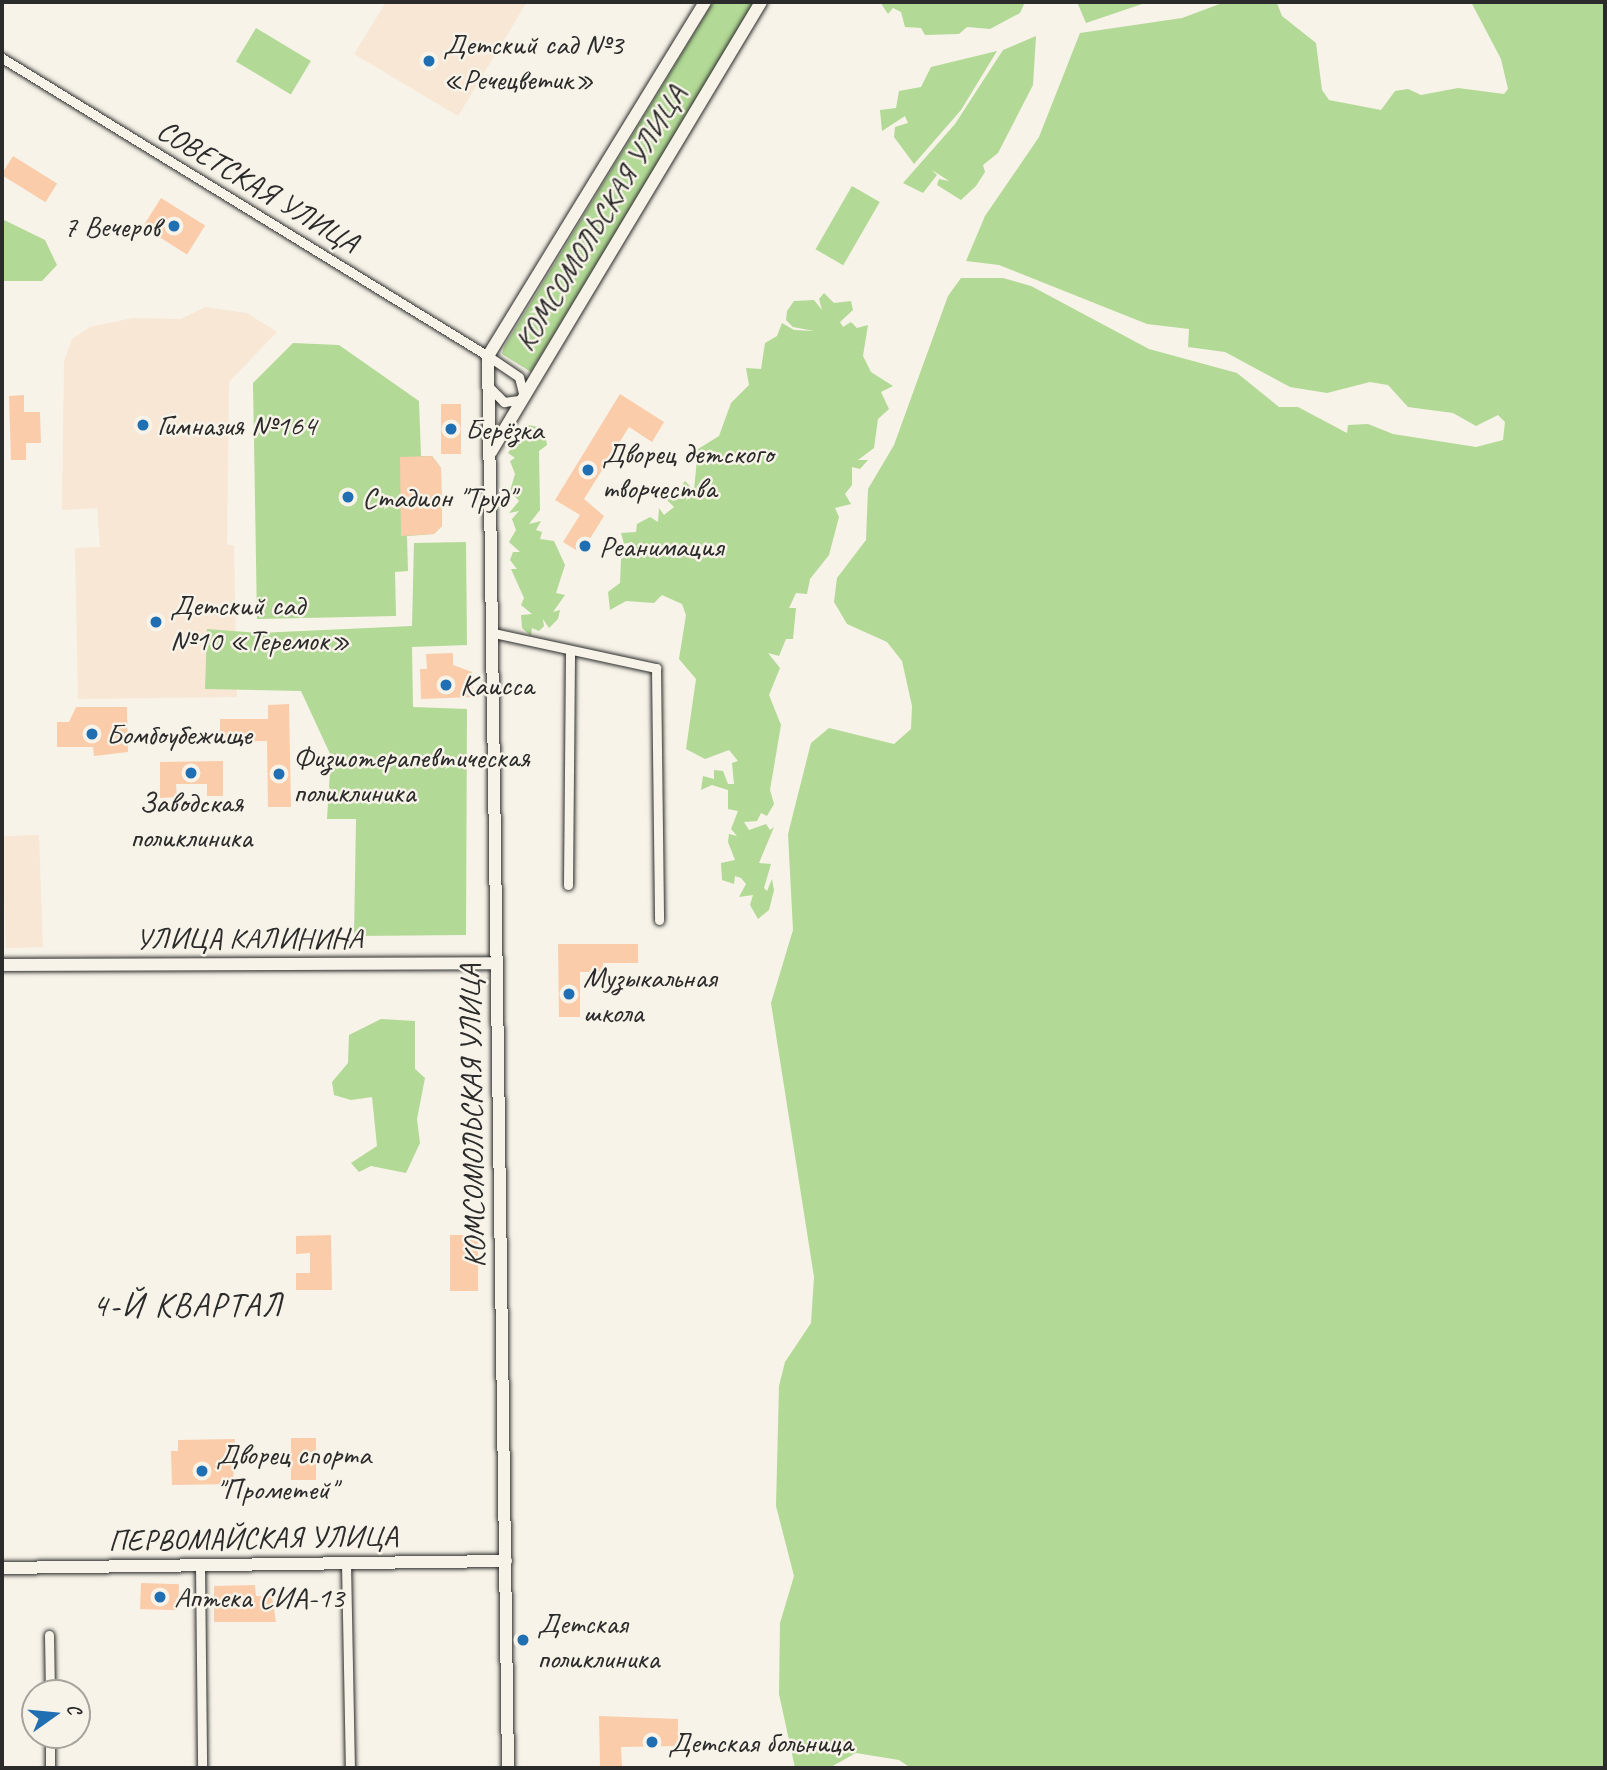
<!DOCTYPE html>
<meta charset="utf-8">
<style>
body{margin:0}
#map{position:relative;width:1607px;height:1770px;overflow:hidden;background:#f7f3e8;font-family:Caveat,sans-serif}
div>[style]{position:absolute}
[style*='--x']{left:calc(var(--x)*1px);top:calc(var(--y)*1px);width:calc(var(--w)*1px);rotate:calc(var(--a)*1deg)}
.built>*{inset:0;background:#f8e7d5;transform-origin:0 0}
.green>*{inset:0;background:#b2d995;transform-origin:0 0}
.building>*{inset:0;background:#facca9;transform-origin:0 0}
.roads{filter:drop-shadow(0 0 2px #2b2b2b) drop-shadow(0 0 2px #2b2b2b)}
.street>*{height:9px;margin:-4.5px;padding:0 4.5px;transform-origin:4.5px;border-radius:4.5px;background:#f7f3e8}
.secondary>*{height:12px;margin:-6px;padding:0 6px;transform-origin:6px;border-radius:6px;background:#f7f3e8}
.dots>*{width:19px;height:19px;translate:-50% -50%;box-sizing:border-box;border:4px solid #f7f3e8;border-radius:50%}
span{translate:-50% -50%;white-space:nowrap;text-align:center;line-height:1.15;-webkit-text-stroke:5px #f7f3e8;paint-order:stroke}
.poi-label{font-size:30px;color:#2b2b2b}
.left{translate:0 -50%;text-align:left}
.right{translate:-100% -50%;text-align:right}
.street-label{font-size:30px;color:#2b2b2b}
.quarter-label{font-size:33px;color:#2b2b2b;letter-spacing:2px}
.frame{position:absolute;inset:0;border:4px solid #2b2b2b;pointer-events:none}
.north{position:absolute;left:21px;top:1679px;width:70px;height:70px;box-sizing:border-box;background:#f7f3e8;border:2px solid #a5a39c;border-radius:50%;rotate:75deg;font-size:19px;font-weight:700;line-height:28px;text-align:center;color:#2b2b2b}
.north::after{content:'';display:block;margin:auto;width:24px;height:32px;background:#1f6fb2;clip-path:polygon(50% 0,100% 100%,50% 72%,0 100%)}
</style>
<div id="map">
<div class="built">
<div style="clip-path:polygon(386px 2px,527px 2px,458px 116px,354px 54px)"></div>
<div style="clip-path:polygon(205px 307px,247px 313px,277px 332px,229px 382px,227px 545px,234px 545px,237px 697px,78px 699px,75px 548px,100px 547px,97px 508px,62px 510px,64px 361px,72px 339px,90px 327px,133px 318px,181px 319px)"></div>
<div style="left:39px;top:835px;width:112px;height:37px;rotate:88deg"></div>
</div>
<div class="green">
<div style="clip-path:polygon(713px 2px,755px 2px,531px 372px,502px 354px,504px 347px)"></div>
<div style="clip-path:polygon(880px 2px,1025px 2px,1020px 13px,990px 29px,967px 27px,959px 34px,925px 35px,921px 28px,905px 27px,901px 12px,893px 8px,888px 14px)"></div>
<div style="clip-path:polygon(1077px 2px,1148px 2px,1086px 23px)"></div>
<div style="clip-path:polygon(1225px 2px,1277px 3px,1282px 16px,1316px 43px,1322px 90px,1329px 100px,1381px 110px,1395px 91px,1408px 89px,1421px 95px,1458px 88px,1504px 94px,1508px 89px,1501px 59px,1471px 2px,1605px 2px,1605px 1768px,911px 1768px,899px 1760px,856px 1753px,829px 1768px,795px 1768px,779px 1694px,780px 1623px,794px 1576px,776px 1506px,779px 1386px,785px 1362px,811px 1323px,814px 1277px,771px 1003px,793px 930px,788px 834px,811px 743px,829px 728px,894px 744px,911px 729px,912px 706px,902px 661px,887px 642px,847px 624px,834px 602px,837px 578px,866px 540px,868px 489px,894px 445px,948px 296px,961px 278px,1003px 278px,1031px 286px,1149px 349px,1237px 373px,1279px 407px,1298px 407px,1347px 433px,1348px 425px,1368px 424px,1393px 434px,1476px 447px,1503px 440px,1505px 422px,1498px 415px,1476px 426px,1453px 413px,1408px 407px,1388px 385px,1370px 382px,1327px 393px,1290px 387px,1225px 352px,1188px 347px,1189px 329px,1147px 324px,999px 265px,966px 261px,985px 216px,1039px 137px,1080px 33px,1182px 18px)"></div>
<div style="left:256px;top:28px;width:64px;height:39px;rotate:31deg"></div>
<div style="clip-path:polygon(1036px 36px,1033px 85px,998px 153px,983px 165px,985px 172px,976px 186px,961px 200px,937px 185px,939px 179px,949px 181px,932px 170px,937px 175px,923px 193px,903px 183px,955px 124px,1003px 50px)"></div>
<div style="clip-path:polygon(997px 51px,961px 110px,914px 164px,894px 137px,895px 127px,908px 123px,905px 116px,882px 131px,880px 110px,896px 108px,899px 91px,921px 87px,931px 67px)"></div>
<div style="left:852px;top:186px;width:32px;height:73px;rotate:30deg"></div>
<div style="clip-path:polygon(2px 219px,45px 240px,57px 265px,42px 281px,2px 281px)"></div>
<div style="clip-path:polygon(824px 293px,834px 303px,851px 301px,853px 310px,840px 322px,843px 327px,851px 322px,857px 328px,868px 325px,863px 356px,871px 372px,893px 386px,881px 392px,889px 409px,878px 419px,874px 448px,858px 460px,868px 460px,860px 469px,852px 467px,852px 485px,845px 494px,851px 504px,835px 508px,839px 517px,829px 555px,810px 579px,807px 594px,796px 593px,789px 608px,796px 608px,793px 639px,786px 639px,779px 656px,768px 653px,780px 668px,769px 695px,781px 725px,770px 790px,774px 804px,767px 816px,761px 813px,757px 821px,744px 822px,749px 830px,766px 824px,770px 830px,774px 827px,759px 863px,771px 864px,764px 888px,767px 891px,772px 879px,774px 890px,769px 910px,758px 919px,750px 905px,753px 895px,739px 897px,746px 884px,741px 878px,735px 876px,734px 884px,722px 880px,721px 863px,735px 860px,728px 842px,729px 834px,737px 836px,731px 829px,738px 811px,728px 809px,728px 790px,712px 785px,701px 790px,703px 776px,714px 779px,714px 770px,723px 771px,728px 784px,734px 784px,732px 763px,738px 761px,729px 750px,705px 759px,686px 749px,696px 679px,679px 659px,686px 615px,682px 604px,662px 595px,654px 603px,626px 601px,610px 610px,608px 592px,620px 583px,621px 559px,636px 551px,632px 542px,624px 544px,621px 533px,636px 532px,637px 524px,650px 517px,658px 522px,659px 508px,664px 515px,674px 507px,666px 499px,682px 499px,677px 492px,685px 481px,694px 490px,698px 449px,719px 436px,731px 403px,749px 385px,746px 368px,761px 369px,765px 343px,777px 336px,782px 323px,794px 330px,814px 331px,793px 327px,786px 320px,787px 311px,794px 301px,814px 300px,822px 310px,819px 299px)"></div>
<div style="clip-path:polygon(293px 343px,339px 345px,419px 401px,421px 456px,432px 456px,441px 468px,442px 526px,434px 534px,407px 536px,408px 571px,395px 572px,396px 616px,257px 619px,253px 383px)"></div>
<div style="clip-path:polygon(528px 425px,544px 428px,547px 445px,539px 451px,540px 510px,529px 524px,541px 521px,536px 530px,542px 532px,540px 539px,554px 541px,565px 565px,556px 593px,565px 595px,553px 612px,560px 610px,558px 619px,549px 628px,543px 619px,544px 626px,539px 631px,532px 628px,531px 636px,522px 628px,521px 615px,532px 614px,521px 605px,524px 598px,511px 569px,517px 569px,510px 560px,513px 552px,520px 552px,509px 542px,516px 530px,512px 519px,519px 511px,509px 513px,519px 501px,510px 491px,515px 474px,510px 461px,515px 458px,508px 453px)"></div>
<div style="clip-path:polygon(466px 542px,467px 645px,412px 647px,413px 707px,467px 709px,466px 935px,354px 936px,356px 819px,327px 819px,331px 756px,301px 691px,205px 689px,207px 629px,258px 633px,412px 626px,414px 543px)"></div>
<div style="clip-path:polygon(381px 1019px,415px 1021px,415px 1069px,425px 1078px,417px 1119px,420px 1143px,406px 1173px,371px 1166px,359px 1172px,351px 1163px,377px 1146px,372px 1097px,351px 1100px,334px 1095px,332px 1082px,348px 1063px,349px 1035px)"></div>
</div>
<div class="building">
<div style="left:13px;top:156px;width:52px;height:22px;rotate:32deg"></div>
<div style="left:161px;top:198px;width:52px;height:34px;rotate:32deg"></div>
<div style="clip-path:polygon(620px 394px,664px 422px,652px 442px,629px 427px,584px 499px,604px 516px,581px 553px,563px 542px,580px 515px,555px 500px)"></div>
<div style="clip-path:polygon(24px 395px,24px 412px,40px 412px,41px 443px,26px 443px,26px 460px,11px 460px,9px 396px)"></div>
<div style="left:441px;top:404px;width:20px;height:50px"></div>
<div style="clip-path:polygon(432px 456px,441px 468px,442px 526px,434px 534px,401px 536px,400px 457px)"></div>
<div style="clip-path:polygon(453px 653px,453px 665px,472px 672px,473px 697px,421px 699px,420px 669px,427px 669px,426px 654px)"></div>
<div style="clip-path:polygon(289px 704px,291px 807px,268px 807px,267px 741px,220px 742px,220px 719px,268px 719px,268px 705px)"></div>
<div style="clip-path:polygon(76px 707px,127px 707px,128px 752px,94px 756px,93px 747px,57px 747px,57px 722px,69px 722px)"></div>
<div style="clip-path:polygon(223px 761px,223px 796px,207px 796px,207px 784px,176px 784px,177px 797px,160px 798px,160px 762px)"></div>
<div style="clip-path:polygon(558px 944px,638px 944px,638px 963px,603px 963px,603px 972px,580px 972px,580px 1017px,559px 1017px)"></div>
<div style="clip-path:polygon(331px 1235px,332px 1290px,296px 1290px,296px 1273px,310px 1273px,310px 1253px,296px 1254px,296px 1236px)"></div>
<div style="left:478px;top:1235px;width:56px;height:28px;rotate:90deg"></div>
<div style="left:291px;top:1438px;width:25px;height:42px"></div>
<div style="clip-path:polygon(235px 1439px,233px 1484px,172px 1485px,171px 1451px,178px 1451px,178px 1440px)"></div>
<div style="left:141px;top:1583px;width:38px;height:26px;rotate:2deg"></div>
<div style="clip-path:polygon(255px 1585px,256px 1596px,272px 1596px,276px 1622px,214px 1622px,214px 1586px)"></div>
<div style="clip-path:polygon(599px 1716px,678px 1719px,678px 1746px,621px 1747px,622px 1768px,600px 1768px)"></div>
</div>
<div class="roads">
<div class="street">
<div style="--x:2;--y:58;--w:570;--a:31.52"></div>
<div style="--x:488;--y:356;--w:37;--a:34"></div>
<div style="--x:519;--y:377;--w:16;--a:76"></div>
<div style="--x:488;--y:386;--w:23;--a:45"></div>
<div style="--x:504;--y:402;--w:15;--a:-8"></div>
<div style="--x:494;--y:633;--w:166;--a:12.2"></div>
<div style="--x:656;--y:668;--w:252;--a:89.3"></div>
<div style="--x:568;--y:885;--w:234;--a:-89.5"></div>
<div style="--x:346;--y:1563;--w:205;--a:88.9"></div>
<div style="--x:200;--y:1565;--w:203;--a:89.4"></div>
<div style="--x:49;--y:1635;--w:58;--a:89"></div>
<div style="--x:50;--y:1735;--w:33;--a:90"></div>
</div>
<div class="secondary">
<div style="--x:491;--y:452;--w:525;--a:-59.04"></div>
<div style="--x:2;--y:965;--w:494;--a:-0.2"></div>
<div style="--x:2;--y:1568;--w:504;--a:-0.8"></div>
<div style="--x:508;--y:1768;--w:1412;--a:-90.81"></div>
<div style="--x:488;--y:356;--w:415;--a:-58.5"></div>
</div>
</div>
<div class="dots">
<div style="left:429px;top:61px;background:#1f6fb2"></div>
<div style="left:174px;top:226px;background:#1f6fb2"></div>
<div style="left:143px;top:425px;background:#1f6fb2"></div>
<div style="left:451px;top:429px;background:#1f6fb2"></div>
<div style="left:588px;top:470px;background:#1f6fb2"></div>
<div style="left:348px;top:497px;background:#1f6fb2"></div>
<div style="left:585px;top:546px;background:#1f6fb2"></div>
<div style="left:156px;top:622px;background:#1f6fb2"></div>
<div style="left:446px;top:685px;background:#1f6fb2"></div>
<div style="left:92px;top:734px;background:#1f6fb2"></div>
<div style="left:191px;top:773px;background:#1f6fb2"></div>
<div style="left:279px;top:774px;background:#1f6fb2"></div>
<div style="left:569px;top:994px;background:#1f6fb2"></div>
<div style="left:202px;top:1471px;background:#1f6fb2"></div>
<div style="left:160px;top:1597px;background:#1f6fb2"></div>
<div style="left:523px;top:1640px;background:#1f6fb2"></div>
<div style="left:652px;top:1742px;background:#1f6fb2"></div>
</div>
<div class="poi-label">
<span class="left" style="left:443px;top:61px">Детский сад №3<br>«Речецветик»</span>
<span class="right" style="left:160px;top:226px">7 Вечеров</span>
<span class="left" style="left:157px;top:425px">Гимназия №164</span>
<span class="left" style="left:465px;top:429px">Берёзка</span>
<span class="left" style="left:602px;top:470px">Дворец детского<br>творчества</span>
<span class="left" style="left:362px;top:497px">Стадион "Труд"</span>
<span class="left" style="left:599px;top:546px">Реанимация</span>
<span class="left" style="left:170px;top:622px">Детский сад<br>№10 «Теремок»</span>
<span class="left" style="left:460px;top:685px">Каисса</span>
<span class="left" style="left:106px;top:734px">Бомбоубежище</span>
<span class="left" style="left:293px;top:774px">Физиотерапевтическая<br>поликлиника</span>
<span style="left:191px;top:819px">Заводская<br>поликлиника</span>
<span class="left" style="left:583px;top:994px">Музыкальная<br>школа</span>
<span class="left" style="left:216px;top:1471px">Дворец спорта<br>"Прометей"</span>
<span class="left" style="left:174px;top:1597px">Аптека СИА-13</span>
<span class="left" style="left:537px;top:1640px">Детская<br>поликлиника</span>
<span class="left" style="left:668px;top:1742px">Детская больница</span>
</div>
<div class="street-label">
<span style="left:258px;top:186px;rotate:31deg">СОВЕТСКАЯ УЛИЦА</span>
<span style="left:600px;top:218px;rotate:-59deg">КОМСОМОЛЬСКАЯ УЛИЦА</span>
<span style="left:249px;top:938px">УЛИЦА КАЛИНИНА</span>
<span style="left:472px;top:1116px;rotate:-91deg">КОМСОМОЛЬСКАЯ УЛИЦА</span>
<span style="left:253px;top:1538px;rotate:-1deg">ПЕРВОМАЙСКАЯ УЛИЦА</span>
</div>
<div class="quarter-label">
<span style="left:188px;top:1306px">4-Й КВАРТАЛ</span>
</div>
<div class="frame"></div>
<div class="north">С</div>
</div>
